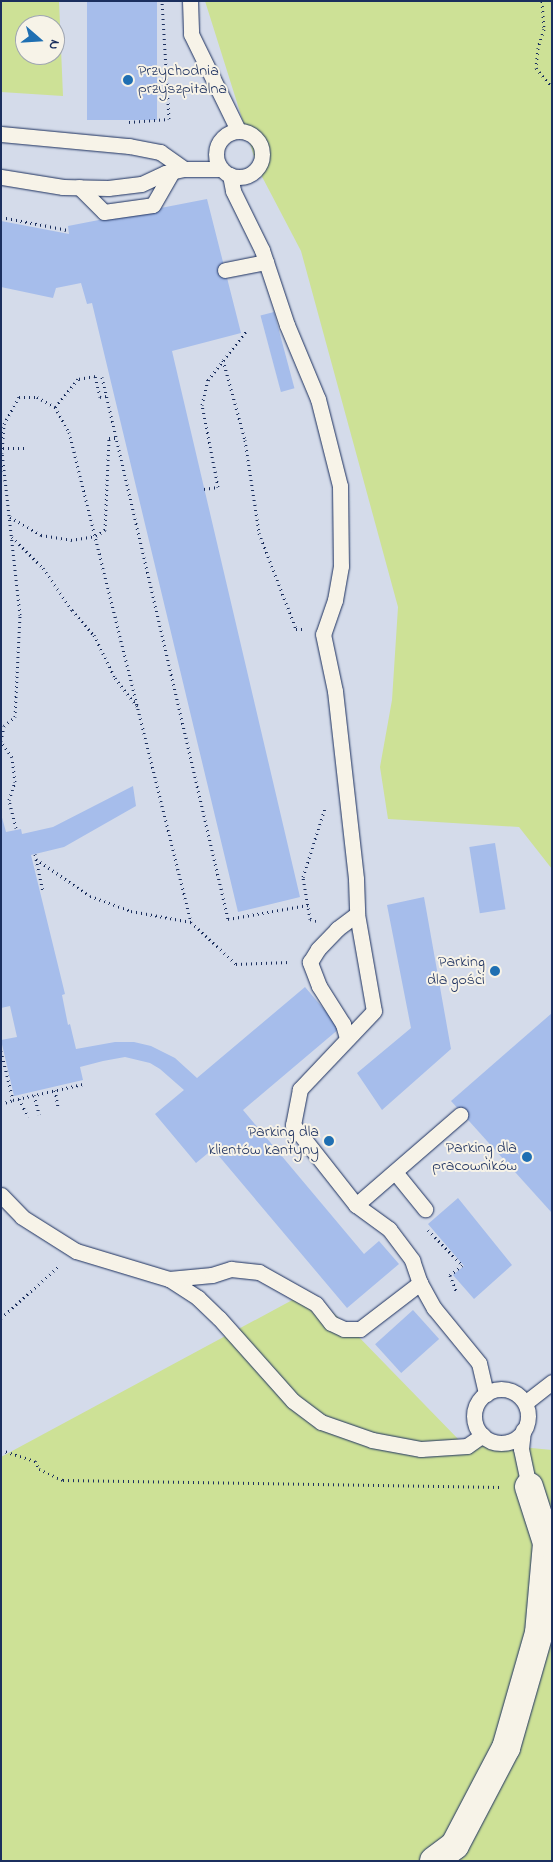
<!DOCTYPE html>
<meta charset="utf-8">
<style>
body{margin:0}
#map{position:relative;width:553px;height:1862px;overflow:hidden;background:#e7e8e9;font-family:"Indie Flower",sans-serif}
div>[style]{position:absolute}
[style*='--x']{left:calc(var(--x)*1px);top:calc(var(--y)*1px);width:calc(var(--w)*1px);rotate:calc(var(--a)*1deg)}
.built>*{inset:0;background:#d4dbea}
.green>*{inset:0;background:#cde196}
.building>*{inset:0;background:#a6bdeb;transform-origin:0 0}
.path>*{height:3px;margin-top:-1.5px;transform-origin:0;background:repeating-linear-gradient(90deg,#1b2f5e 0 1px,transparent 0 5px)}
.roads{filter:drop-shadow(0 0 1px #1b2f5e) drop-shadow(0 0 1px #1b2f5e)}
.lane>*{height:15px;margin:-7.5px;padding:0 7.5px;transform-origin:7.5px;border-radius:7.5px;background:#f7f3e8}
.lane>.ring{margin:-7.5px;padding:0;box-sizing:content-box;background:none;border:15px solid #f7f3e8;border-radius:50%}
.street>*{height:28px;margin:-14px;padding:0 14px;transform-origin:14px;border-radius:14px;background:#f7f3e8}
.dots>*{width:14px;height:14px;translate:-50% -50%;box-sizing:border-box;border:2px solid #f7f3e8;border-radius:50%}
span{translate:-50% -50%;white-space:nowrap;text-align:center;line-height:1.15;-webkit-text-stroke:4px #f7f3e8;paint-order:stroke}
.poi-label{font-size:16px;color:#1b2f5e}
.left{translate:0 -50%;text-align:left}
.right{translate:-100% -50%;text-align:right}
.frame{position:absolute;inset:0;border:2px solid #1b2f5e;pointer-events:none}
.north{position:absolute;left:15px;top:15px;width:50px;height:50px;box-sizing:border-box;background:#f7f3e8;border:1px solid #9fa5b1;border-radius:50%;rotate:109deg;font-size:14px;font-weight:700;line-height:20px;text-align:center;color:#1b2f5e}
.north::after{content:'';display:block;margin:auto;width:18px;height:22px;background:#1f6fb2;clip-path:polygon(50% 0,100% 100%,50% 72%,0 100%)}
</style>
<div id="map">
<div class="built">
<div style="clip-path:polygon(evenodd,1px 1px,552px 1px,552px 1480px,1px 1481px,1px 1px,25px 25px,55px 25px,55px 55px,25px 55px,25px 25px)"></div>
</div>
<div class="green">
<div style="clip-path:polygon(evenodd,1px 1px,59px 1px,63px 96px,1px 92px,1px 1px,25px 25px,55px 25px,55px 55px,25px 55px,25px 25px)"></div>
<div style="clip-path:polygon(205px 1px,552px 1px,552px 869px,519px 827px,388px 819px,380px 767px,392px 700px,398px 607px,301px 251px,258px 169px)"></div>
<div style="clip-path:polygon(309px 1291px,352px 1330px,460px 1441px,552px 1450px,552px 1861px,1px 1861px,1px 1457px)"></div>
</div>
<div class="building">
<div style="left:87px;top:1px;width:70px;height:119px"></div>
<div style="clip-path:polygon(207px 199px,241px 333px,172px 351px,300px 897px,238px 912px,92px 303px,87px 304px,81px 283px,56px 288px,53px 298px,1px 287px,1px 221px,69px 234px,68px 226px)"></div>
<div style="left:274px;top:312px;width:79px;height:14px;rotate:75deg"></div>
<div style="clip-path:polygon(133px 786px,136px 806px,64px 847px,31px 855px,65px 994px,62px 995px,68px 1025px,70px 1024px,76px 1049px,115px 1042px,134px 1042px,151px 1046px,175px 1058px,197px 1078px,305px 987px,340px 1028px,243px 1110px,364px 1254px,379px 1241px,399px 1264px,347px 1308px,213px 1149px,196px 1163px,155px 1114px,184px 1090px,160px 1069px,150px 1063px,125px 1057px,103px 1061px,80px 1067px,83px 1080px,14px 1096px,1px 1040px,17px 1037px,10px 1006px,1px 1008px,1px 814px,6px 832px,21px 829px,22px 834px,53px 827px)"></div>
<div style="left:495px;top:843px;width:67px;height:26px;rotate:81deg"></div>
<div style="clip-path:polygon(424px 897px,451px 1049px,382px 1110px,357px 1073px,411px 1028px,387px 905px)"></div>
<div style="clip-path:polygon(552px 1013px,552px 1213px,451px 1101px)"></div>
<div style="clip-path:polygon(458px 1198px,512px 1265px,474px 1299px,453px 1275px,464px 1266px,428px 1224px)"></div>
<div style="left:413px;top:1310px;width:39px;height:51px;rotate:48deg"></div>
</div>
<div class="path">
<div style="--x:542;--y:1;--w:28;--a:86"></div>
<div style="--x:544;--y:29;--w:20;--a:108"></div>
<div style="--x:538;--y:48;--w:20;--a:96"></div>
<div style="--x:536;--y:68;--w:25;--a:50"></div>
<div style="--x:129;--y:122;--w:40;--a:-4.3"></div>
<div style="--x:169;--y:119;--w:118;--a:-93.4"></div>
<div style="--x:1;--y:217;--w:68;--a:11"></div>
<div style="--x:223;--y:360;--w:83;--a:74.6"></div>
<div style="--x:245;--y:440;--w:94;--a:81.4"></div>
<div style="--x:259;--y:533;--w:103;--a:68.9"></div>
<div style="--x:296;--y:629;--w:9;--a:0"></div>
<div style="--x:102;--y:377;--w:556;--a:76.91"></div>
<div style="--x:228;--y:919;--w:81;--a:-9.9"></div>
<div style="--x:106;--y:396;--w:6;--a:171"></div>
<div style="--x:100;--y:397;--w:22;--a:-103"></div>
<div style="--x:95;--y:376;--w:17;--a:170"></div>
<div style="--x:78;--y:379;--w:36;--a:129"></div>
<div style="--x:55;--y:407;--w:29;--a:61"></div>
<div style="--x:69;--y:432;--w:505;--a:76.02"></div>
<div style="--x:191;--y:922;--w:62;--a:43"></div>
<div style="--x:236;--y:964;--w:54;--a:-2.1"></div>
<div style="--x:3;--y:448;--w:22;--a:0"></div>
<div style="--x:204;--y:489;--w:14;--a:-8"></div>
<div style="--x:218;--y:487;--w:84;--a:-101"></div>
<div style="--x:202;--y:405;--w:26;--a:-77"></div>
<div style="--x:208;--y:380;--w:63;--a:-52"></div>
<div style="--x:10;--y:517;--w:36;--a:30"></div>
<div style="--x:41;--y:535;--w:30;--a:9"></div>
<div style="--x:71;--y:540;--w:25;--a:-9"></div>
<div style="--x:96;--y:536;--w:11;--a:-34"></div>
<div style="--x:105;--y:530;--w:92;--a:-87.5"></div>
<div style="--x:109;--y:438;--w:6;--a:0"></div>
<div style="--x:12;--y:537;--w:44;--a:45"></div>
<div style="--x:43;--y:568;--w:51;--a:55.4"></div>
<div style="--x:72;--y:610;--w:33;--a:49"></div>
<div style="--x:94;--y:635;--w:48;--a:64"></div>
<div style="--x:115;--y:678;--w:36;--a:52"></div>
<div style="--x:16;--y:828;--w:29;--a:-104"></div>
<div style="--x:9;--y:800;--w:19;--a:-72"></div>
<div style="--x:15;--y:782;--w:25;--a:-97"></div>
<div style="--x:12;--y:757;--w:19;--a:-125"></div>
<div style="--x:1;--y:741;--w:15;--a:-79"></div>
<div style="--x:4;--y:726;--w:14;--a:-39"></div>
<div style="--x:15;--y:717;--w:102;--a:-87.2"></div>
<div style="--x:20;--y:615;--w:163;--a:-96.3"></div>
<div style="--x:2;--y:453;--w:29;--a:-86"></div>
<div style="--x:4;--y:424;--w:31;--a:-61"></div>
<div style="--x:19;--y:397;--w:18;--a:0"></div>
<div style="--x:37;--y:397;--w:21;--a:29"></div>
<div style="--x:35;--y:854;--w:38;--a:78"></div>
<div style="--x:36;--y:859;--w:65;--a:34.4"></div>
<div style="--x:90;--y:896;--w:44;--a:20.1"></div>
<div style="--x:131;--y:911;--w:61;--a:10.4"></div>
<div style="--x:316;--y:921;--w:6;--a:-162"></div>
<div style="--x:310;--y:919;--w:43;--a:-99.5"></div>
<div style="--x:303;--y:877;--w:72;--a:-72.3"></div>
<div style="--x:1;--y:1051;--w:50;--a:76.2"></div>
<div style="--x:13;--y:1100;--w:72;--a:-12.9"></div>
<div style="--x:55;--y:1090;--w:17;--a:80"></div>
<div style="--x:34;--y:1095;--w:20;--a:75"></div>
<div style="--x:19;--y:1099;--w:20;--a:63"></div>
<div style="--x:1;--y:1104;--w:13;--a:-18"></div>
<div style="--x:428;--y:1230;--w:49;--a:45.8"></div>
<div style="--x:462;--y:1265;--w:16;--a:140"></div>
<div style="--x:450;--y:1275;--w:19;--a:69"></div>
<div style="--x:1;--y:1318;--w:79;--a:-41.9"></div>
<div style="--x:1;--y:1450;--w:36;--a:18"></div>
<div style="--x:35;--y:1461;--w:9;--a:63"></div>
<div style="--x:39;--y:1469;--w:26;--a:25"></div>
<div style="--x:63;--y:1480;--w:439;--a:0.9"></div>
</div>
<div class="roads">
<div class="lane">
<div style="--x:190;--y:1;--w:33;--a:88"></div>
<div style="--x:191;--y:34;--w:107;--a:63.9"></div>
<div class="ring" style="left:216px;top:131px;width:31px;height:31px"></div>
<div style="--x:1;--y:134;--w:129;--a:5.4"></div>
<div style="--x:129;--y:146;--w:32;--a:11"></div>
<div style="--x:160;--y:152;--w:29;--a:35"></div>
<div style="--x:184;--y:169;--w:19;--a:168"></div>
<div style="--x:165;--y:173;--w:26;--a:155"></div>
<div style="--x:141;--y:184;--w:33;--a:173"></div>
<div style="--x:108;--y:188;--w:45;--a:-178.7"></div>
<div style="--x:63;--y:187;--w:63;--a:-170.8"></div>
<div style="--x:184;--y:169;--w:37;--a:0"></div>
<div style="--x:230;--y:175;--w:16;--a:79"></div>
<div style="--x:233;--y:191;--w:66;--a:63.8"></div>
<div style="--x:262;--y:250;--w:79;--a:71.6"></div>
<div style="--x:287;--y:325;--w:80;--a:67.3"></div>
<div style="--x:318;--y:399;--w:90;--a:75.8"></div>
<div style="--x:340;--y:486;--w:80;--a:89.3"></div>
<div style="--x:341;--y:566;--w:35;--a:100"></div>
<div style="--x:335;--y:600;--w:36;--a:109"></div>
<div style="--x:323;--y:634;--w:58;--a:78.1"></div>
<div style="--x:335;--y:691;--w:189;--a:83.6"></div>
<div style="--x:356;--y:879;--w:35;--a:88"></div>
<div style="--x:357;--y:914;--w:98;--a:80.1"></div>
<div style="--x:374;--y:1011;--w:108;--a:133.5"></div>
<div style="--x:300;--y:1089;--w:37;--a:101"></div>
<div style="--x:293;--y:1125;--w:102;--a:51.8"></div>
<div style="--x:356;--y:1205;--w:138;--a:-40.9"></div>
<div style="--x:79;--y:187;--w:35;--a:45"></div>
<div style="--x:104;--y:212;--w:49;--a:-8.1"></div>
<div style="--x:153;--y:205;--w:38;--a:-60"></div>
<div style="--x:225;--y:270;--w:42;--a:-11"></div>
<div style="--x:347;--y:1038;--w:15;--a:-106"></div>
<div style="--x:343;--y:1024;--w:45;--a:-122.3"></div>
<div style="--x:319;--y:986;--w:26;--a:-111"></div>
<div style="--x:310;--y:962;--w:15;--a:-58"></div>
<div style="--x:318;--y:949;--w:28;--a:-46"></div>
<div style="--x:337;--y:929;--w:25;--a:-37"></div>
<div style="--x:395;--y:1172;--w:48;--a:51"></div>
<div style="--x:1;--y:1195;--w:30;--a:46"></div>
<div style="--x:22;--y:1217;--w:64;--a:32.2"></div>
<div style="--x:76;--y:1251;--w:97;--a:16.8"></div>
<div style="--x:169;--y:1279;--w:35;--a:33"></div>
<div style="--x:198;--y:1298;--w:29;--a:44"></div>
<div style="--x:219;--y:1318;--w:111;--a:48.3"></div>
<div style="--x:293;--y:1401;--w:35;--a:37"></div>
<div style="--x:321;--y:1422;--w:54;--a:19.4"></div>
<div style="--x:372;--y:1440;--w:50;--a:10.4"></div>
<div style="--x:421;--y:1449;--w:46;--a:-3.7"></div>
<div style="--x:467;--y:1446;--w:19;--a:-35"></div>
<div style="--x:356;--y:1205;--w:41;--a:36"></div>
<div style="--x:389;--y:1229;--w:39;--a:53"></div>
<div style="--x:412;--y:1260;--w:24;--a:71"></div>
<div style="--x:420;--y:1283;--w:29;--a:61"></div>
<div style="--x:434;--y:1308;--w:71;--a:50.7"></div>
<div style="--x:479;--y:1363;--w:32;--a:77"></div>
<div style="--x:169;--y:1279;--w:43;--a:-5.3"></div>
<div style="--x:212;--y:1275;--w:20;--a:-18"></div>
<div style="--x:231;--y:1269;--w:28;--a:6"></div>
<div style="--x:259;--y:1272;--w:65;--a:29.3"></div>
<div style="--x:316;--y:1304;--w:24;--a:52"></div>
<div style="--x:331;--y:1323;--w:14;--a:25"></div>
<div style="--x:344;--y:1329;--w:16;--a:0"></div>
<div style="--x:360;--y:1329;--w:76;--a:-37.5"></div>
<div class="ring" style="left:474px;top:1389px;width:39px;height:39px"></div>
<div style="--x:525;--y:1403;--w:34;--a:-38"></div>
<div style="--x:523;--y:1430;--w:19;--a:96"></div>
<div style="--x:521;--y:1449;--w:39;--a:78"></div>
</div>
<div class="street">
<div style="--x:434;--y:1861;--w:26;--a:-37"></div>
<div style="--x:455;--y:1845;--w:110;--a:-62.3"></div>
<div style="--x:506;--y:1748;--w:120;--a:-74"></div>
<div style="--x:539;--y:1633;--w:90;--a:-84.9"></div>
<div style="--x:547;--y:1543;--w:59;--a:-107.8"></div>
</div>
</div>
<div class="dots">
<div style="left:128px;top:80px;background:#1f6fb2"></div>
<div style="left:495px;top:971px;background:#1f6fb2"></div>
<div style="left:329px;top:1141px;background:#1f6fb2"></div>
<div style="left:527px;top:1157px;background:#1f6fb2"></div>
</div>
<div class="poi-label">
<span class="left" style="left:138px;top:80px">Przychodnia<br>przyszpitalna</span>
<span class="right" style="left:485px;top:971px">Parking<br>dla gości</span>
<span class="right" style="left:319px;top:1141px">Parking dla<br>klientów kantyny</span>
<span class="right" style="left:517px;top:1157px">Parking dla<br>pracowników</span>
</div>
<div class="frame"></div>
<div class="north">N</div>
</div>
